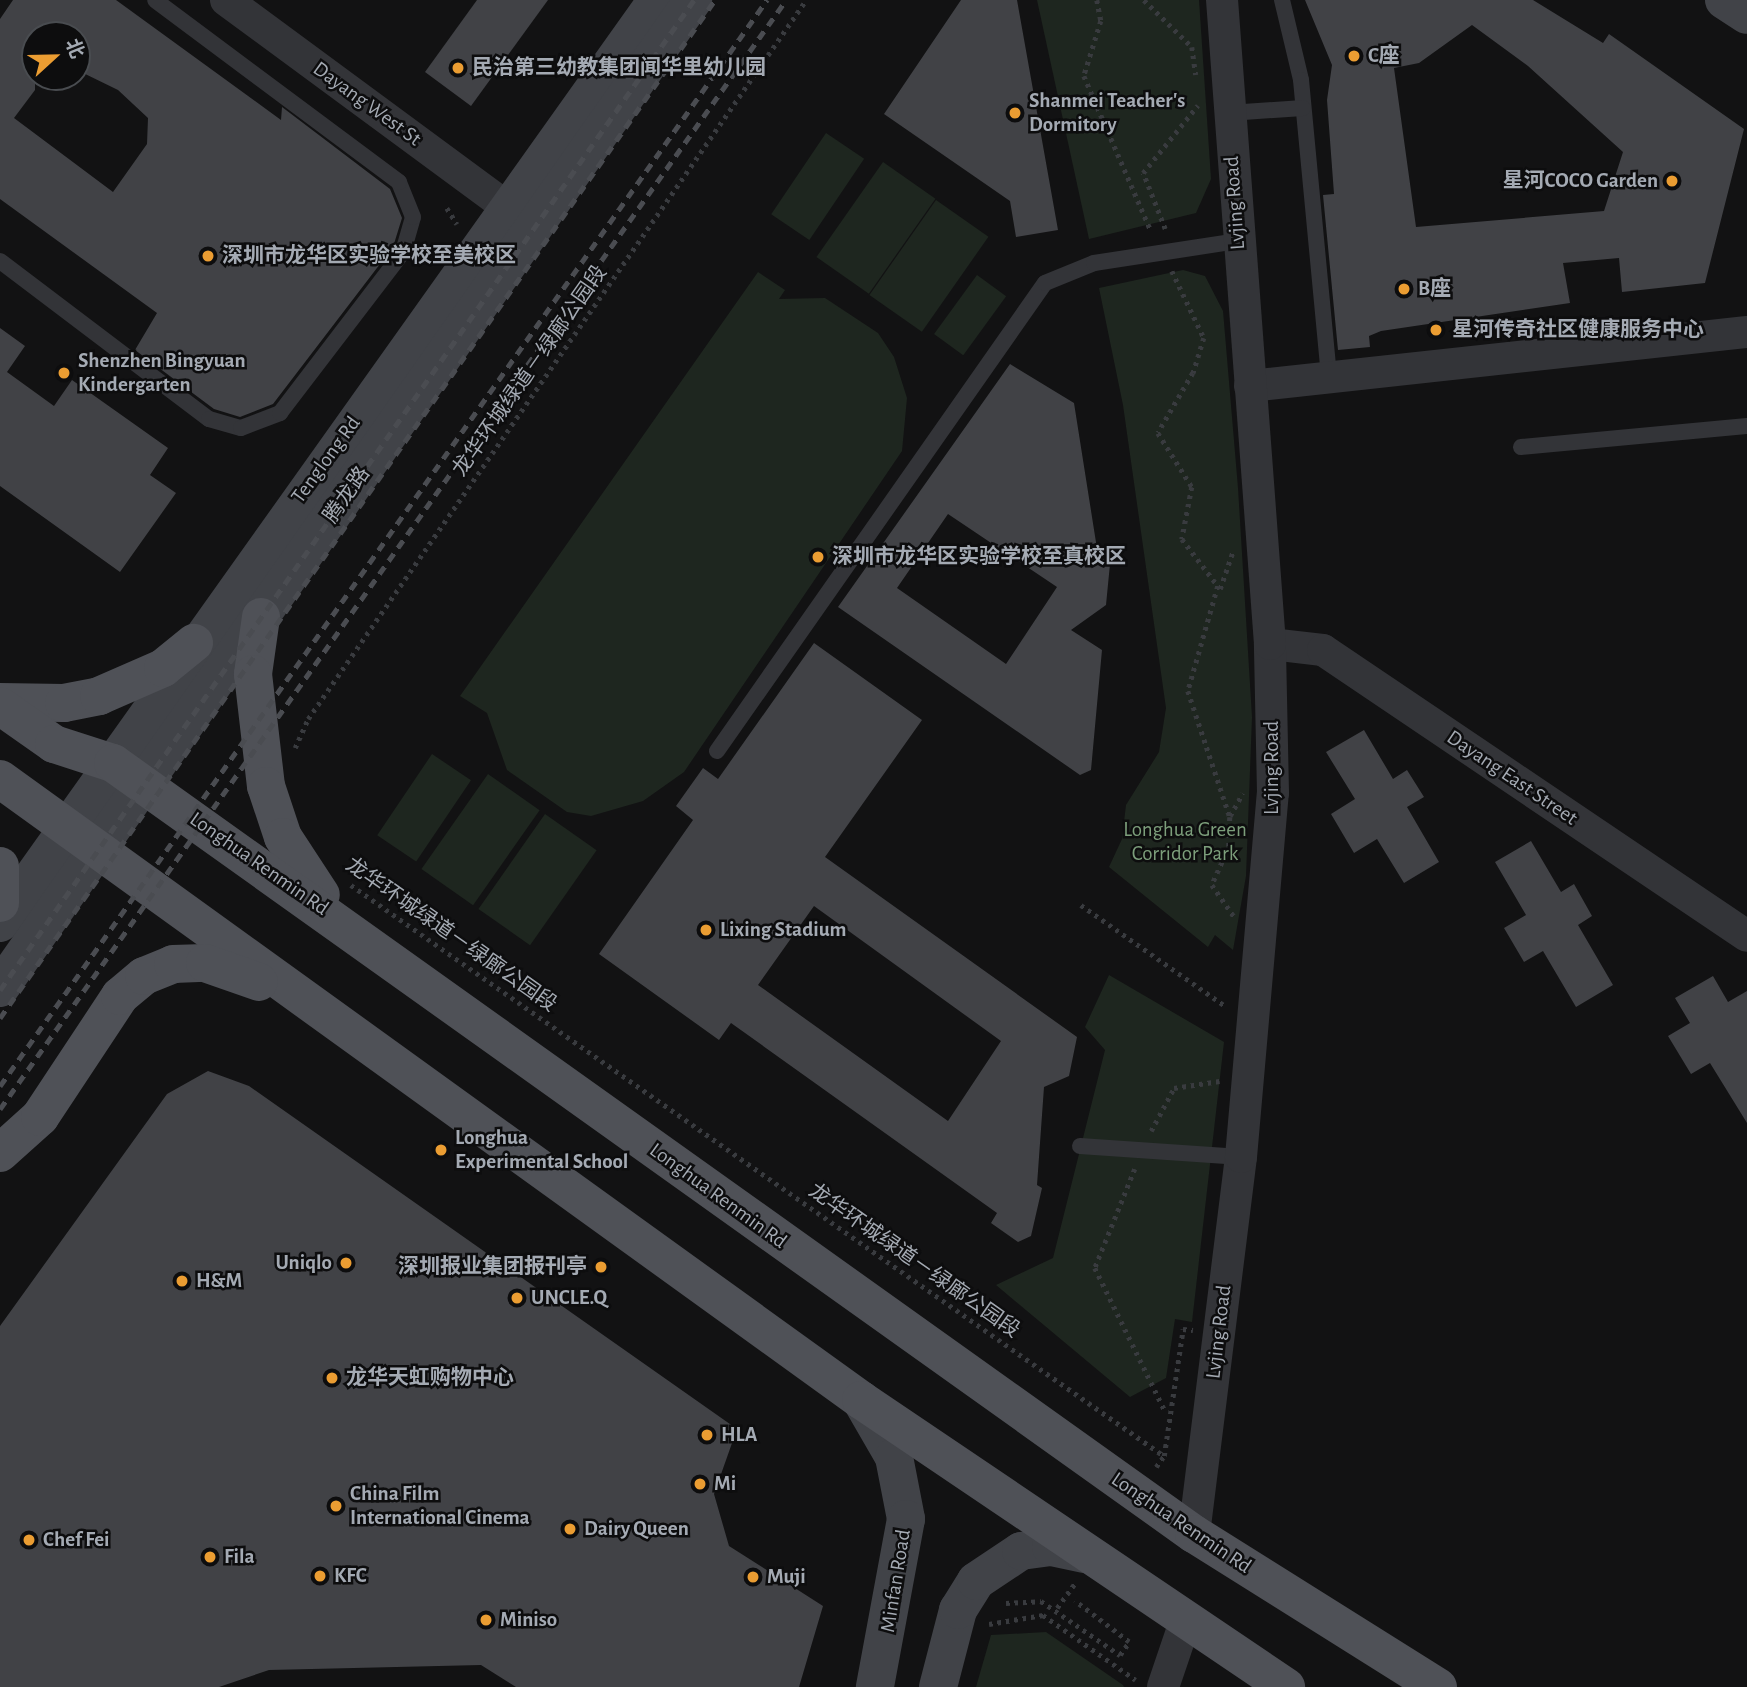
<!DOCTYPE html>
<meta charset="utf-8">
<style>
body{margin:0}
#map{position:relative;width:1747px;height:1687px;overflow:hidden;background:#121213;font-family:"Alegreya Sans","Noto Sans SC",sans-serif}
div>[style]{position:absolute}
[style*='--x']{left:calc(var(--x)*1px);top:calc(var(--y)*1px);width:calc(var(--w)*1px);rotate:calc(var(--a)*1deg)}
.green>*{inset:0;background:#1e261f;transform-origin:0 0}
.building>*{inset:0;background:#414246}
.path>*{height:4.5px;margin-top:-2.25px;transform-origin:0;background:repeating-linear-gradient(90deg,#393b3f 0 3.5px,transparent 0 8.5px)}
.lane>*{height:16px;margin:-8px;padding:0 8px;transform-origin:8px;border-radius:8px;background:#333438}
.street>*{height:32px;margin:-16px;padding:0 16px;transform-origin:16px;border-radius:16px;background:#333438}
.secondary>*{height:38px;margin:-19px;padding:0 19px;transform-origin:19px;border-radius:19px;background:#414348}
.primary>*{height:38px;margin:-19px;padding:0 19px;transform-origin:19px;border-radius:19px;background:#4f5157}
.rail>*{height:5px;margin-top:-2.5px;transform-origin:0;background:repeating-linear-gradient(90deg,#4a4c51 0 9px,transparent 0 16px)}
.dots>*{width:19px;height:19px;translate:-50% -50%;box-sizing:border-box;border:4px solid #0d0d0e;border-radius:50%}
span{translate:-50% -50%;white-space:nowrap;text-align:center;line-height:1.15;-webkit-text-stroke:5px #0d0d0e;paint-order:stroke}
.poi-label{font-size:21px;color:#a4aab3;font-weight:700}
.left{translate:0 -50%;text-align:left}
.right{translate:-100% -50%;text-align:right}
.street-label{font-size:21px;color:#a4aab3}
.park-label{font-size:21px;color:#7c9e7b}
.north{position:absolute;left:21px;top:21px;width:70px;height:70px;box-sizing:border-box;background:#0d0d0e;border:2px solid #494c50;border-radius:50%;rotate:68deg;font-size:19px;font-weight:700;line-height:28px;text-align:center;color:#a4aab3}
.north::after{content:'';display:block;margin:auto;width:24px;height:32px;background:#eb9d32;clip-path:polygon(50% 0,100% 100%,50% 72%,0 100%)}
</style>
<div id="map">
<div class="green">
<div style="clip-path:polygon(1037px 0,1199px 0,1211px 179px,1196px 213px,1089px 239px)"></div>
<div style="left:826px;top:133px;width:46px;height:98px;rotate:34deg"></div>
<div style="left:883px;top:162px;width:64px;height:116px;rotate:35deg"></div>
<div style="left:936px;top:200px;width:64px;height:116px;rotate:35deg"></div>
<div style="clip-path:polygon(1183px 270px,1205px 276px,1223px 311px,1238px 488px,1252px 717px,1246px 876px,1233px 950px,1215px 935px,1208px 947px,1109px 867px,1122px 839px,1126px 805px,1159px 752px,1166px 708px,1123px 405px,1099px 288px)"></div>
<div style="clip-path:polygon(758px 272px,785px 290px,779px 299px,825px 298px,878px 333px,894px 357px,907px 398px,902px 451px,684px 772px,643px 801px,591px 816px,567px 812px,507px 770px,487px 713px,460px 696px)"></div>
<div style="left:977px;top:275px;width:36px;height:73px;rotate:36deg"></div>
<div style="left:432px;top:754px;width:47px;height:98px;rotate:34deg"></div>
<div style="left:488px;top:774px;width:63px;height:116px;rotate:35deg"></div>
<div style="left:545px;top:814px;width:63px;height:116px;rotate:35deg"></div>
<div style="clip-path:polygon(1109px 975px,1224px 1042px,1192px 1322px,1175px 1319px,1166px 1378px,1130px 1397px,996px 1285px,1053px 1258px,1105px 1050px,1085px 1027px)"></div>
<div style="clip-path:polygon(1046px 1632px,1123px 1685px,1124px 1687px,976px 1687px,991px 1635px)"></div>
</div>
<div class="building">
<div style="clip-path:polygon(evenodd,13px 0,116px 0,281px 120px,282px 107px,390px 189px,402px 218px,393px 247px,273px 404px,240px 417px,214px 409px,135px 350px,157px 313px,0 199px,0 19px,13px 0,35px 35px,77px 35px,77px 70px,118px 90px,148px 118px,147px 144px,113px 192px,14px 118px,35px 90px,35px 35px)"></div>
<div style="clip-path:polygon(477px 0,548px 0,471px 106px,425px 72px)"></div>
<div style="clip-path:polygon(961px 0,1017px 0,1058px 230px,1016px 237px,1010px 201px,884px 114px)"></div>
<div style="clip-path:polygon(evenodd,1305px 0,1533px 0,1603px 43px,1609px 34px,1744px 129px,1705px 283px,1622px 292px,1619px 258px,1563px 263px,1570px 303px,1381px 331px,1369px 336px,1370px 347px,1338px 350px,1323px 195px,1334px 194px,1327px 100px,1332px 65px,1305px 0,1472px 25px,1528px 66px,1623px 152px,1604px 211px,1416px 227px,1394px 68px,1419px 63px,1472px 25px)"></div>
<div style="clip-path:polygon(0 328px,25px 346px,7px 372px,54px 406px,72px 380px,168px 448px,150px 475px,176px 493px,120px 572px,0 486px)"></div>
<div style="clip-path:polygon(evenodd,1010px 364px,1074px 403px,1098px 555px,1110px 564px,1106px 605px,1071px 630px,1102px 650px,1091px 770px,1080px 775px,838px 607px,1010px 364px,948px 514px,1057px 587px,1006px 664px,897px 588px,948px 514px)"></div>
<div style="clip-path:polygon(evenodd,814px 643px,922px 720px,825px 857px,1077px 1037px,1069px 1076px,1044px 1087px,1037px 1185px,1042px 1188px,1031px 1236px,1018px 1242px,991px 1223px,997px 1213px,731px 1023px,719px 1040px,599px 954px,693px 820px,676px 806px,703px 768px,718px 779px,814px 643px,814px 906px,1001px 1041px,948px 1121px,758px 985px,814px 906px)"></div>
<div style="clip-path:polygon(1364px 730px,1393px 779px,1407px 770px,1424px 797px,1407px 807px,1439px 862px,1404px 883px,1377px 839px,1354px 853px,1331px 814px,1355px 799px,1326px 752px)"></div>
<div style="clip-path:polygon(1531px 841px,1561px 892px,1574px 884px,1592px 916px,1578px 925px,1613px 985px,1576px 1007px,1543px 951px,1524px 962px,1504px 928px,1526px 915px,1495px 862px)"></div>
<div style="clip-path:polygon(1713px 976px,1728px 1002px,1747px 991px,1747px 1123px,1710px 1063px,1691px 1074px,1668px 1036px,1690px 1023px,1675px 998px)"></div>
<div style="clip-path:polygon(208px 1071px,249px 1086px,737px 1429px,714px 1494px,729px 1546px,823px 1606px,799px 1687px,516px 1687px,481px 1665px,269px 1670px,219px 1687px,0 1687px,0 1326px,167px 1094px)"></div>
</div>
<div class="path">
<div style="--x:1097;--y:0;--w:21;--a:79"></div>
<div style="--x:1101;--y:21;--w:58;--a:107.2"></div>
<div style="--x:1084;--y:76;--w:169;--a:66.6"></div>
<div style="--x:1144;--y:0;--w:67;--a:44.4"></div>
<div style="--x:1192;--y:47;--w:28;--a:82"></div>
<div style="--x:447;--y:208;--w:19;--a:58"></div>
<div style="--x:1165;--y:229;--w:60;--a:-111.4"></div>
<div style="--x:1143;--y:173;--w:87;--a:-51"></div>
<div style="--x:1172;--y:271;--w:74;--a:64.5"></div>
<div style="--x:1204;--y:338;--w:37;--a:107"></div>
<div style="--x:1193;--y:373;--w:69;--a:120.3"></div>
<div style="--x:1158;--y:433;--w:64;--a:57.8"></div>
<div style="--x:1192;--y:487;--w:53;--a:100.9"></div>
<div style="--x:1182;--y:539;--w:59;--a:52.5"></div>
<div style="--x:1218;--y:586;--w:109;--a:105.9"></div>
<div style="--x:1188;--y:691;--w:133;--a:71.6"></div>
<div style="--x:1230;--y:817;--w:30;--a:92"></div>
<div style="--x:1229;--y:847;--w:42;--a:114.1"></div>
<div style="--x:1212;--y:885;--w:39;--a:55"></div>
<div style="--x:1220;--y:589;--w:40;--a:-71.1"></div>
<div style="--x:295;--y:748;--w:32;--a:-66"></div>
<div style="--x:308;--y:719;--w:875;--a:-55.29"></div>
<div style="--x:1230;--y:816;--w:26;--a:-61"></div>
<div style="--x:351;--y:885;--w:993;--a:35.08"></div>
<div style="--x:1081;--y:905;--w:174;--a:35"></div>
<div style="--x:1151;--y:1131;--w:49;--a:-61.9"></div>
<div style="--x:1174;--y:1088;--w:46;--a:-8.8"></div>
<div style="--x:1135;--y:1169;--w:107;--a:112"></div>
<div style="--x:1095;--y:1268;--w:159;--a:63.9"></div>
<div style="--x:1156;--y:1467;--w:14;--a:-54"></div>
<div style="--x:1164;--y:1456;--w:128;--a:-81.5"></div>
<div style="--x:1183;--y:1329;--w:10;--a:6"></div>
<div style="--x:1006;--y:1603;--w:35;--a:-3"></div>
<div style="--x:1041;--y:1601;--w:96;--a:34.4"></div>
<div style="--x:1120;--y:1655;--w:16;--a:-55"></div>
<div style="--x:1129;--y:1642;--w:68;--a:-142.8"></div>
<div style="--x:1057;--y:1608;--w:31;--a:-54"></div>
<div style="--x:989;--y:1624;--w:55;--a:-9.5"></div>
<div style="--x:1043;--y:1615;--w:113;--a:35"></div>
</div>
<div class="lane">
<div style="--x:1282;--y:0;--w:82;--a:76.6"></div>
<div style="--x:1301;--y:80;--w:298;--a:84.6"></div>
<div style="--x:1229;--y:113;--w:74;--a:-3.9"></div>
<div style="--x:0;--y:261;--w:262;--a:37.1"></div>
<div style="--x:209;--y:419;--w:33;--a:16"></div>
<div style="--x:241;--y:428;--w:42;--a:-21"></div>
<div style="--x:280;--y:413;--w:203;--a:-52.6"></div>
<div style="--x:403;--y:252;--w:36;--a:-74"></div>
<div style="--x:413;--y:217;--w:38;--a:-112"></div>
<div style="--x:399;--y:182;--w:304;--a:-143.3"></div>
<div style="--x:1521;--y:447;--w:227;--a:-5.3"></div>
<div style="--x:717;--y:751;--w:571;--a:-54.98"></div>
<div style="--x:1045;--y:283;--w:53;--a:-22.2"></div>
<div style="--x:1094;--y:263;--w:146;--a:-8.7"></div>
<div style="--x:1080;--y:1146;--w:161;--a:3.9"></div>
</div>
<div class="street">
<div style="--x:226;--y:0;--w:350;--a:36.4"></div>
<div style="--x:1250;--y:386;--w:500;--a:-6.2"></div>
<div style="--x:1270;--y:644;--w:53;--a:6.5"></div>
<div style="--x:1323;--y:650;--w:511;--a:34"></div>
<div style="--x:1194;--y:1534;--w:380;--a:-82.9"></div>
<div style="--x:1241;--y:1157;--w:365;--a:-85"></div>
<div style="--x:1273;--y:793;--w:149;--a:-91.2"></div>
<div style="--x:1270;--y:644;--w:646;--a:-94.26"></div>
<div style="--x:1163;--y:1687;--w:69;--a:-71.3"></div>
</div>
<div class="secondary">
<div style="--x:1724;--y:0;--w:27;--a:33"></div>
<div style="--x:0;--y:923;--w:1133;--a:-54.56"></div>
<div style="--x:0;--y:988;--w:1207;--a:-54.95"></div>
<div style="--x:861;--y:1400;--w:66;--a:59.9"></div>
<div style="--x:894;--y:1457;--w:63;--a:79"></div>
<div style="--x:906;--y:1519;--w:171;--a:100.5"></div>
<div style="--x:938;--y:1687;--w:80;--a:-75.4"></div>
<div style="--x:958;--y:1610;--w:34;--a:-58"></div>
<div style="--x:976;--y:1581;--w:54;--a:-33.7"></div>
<div style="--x:1021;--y:1551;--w:30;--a:-8"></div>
<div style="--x:1051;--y:1547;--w:35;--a:12"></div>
</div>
<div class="primary">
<div style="--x:261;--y:617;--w:58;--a:98"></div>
<div style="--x:253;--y:674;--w:113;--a:83.4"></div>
<div style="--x:266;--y:786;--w:54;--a:71.6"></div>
<div style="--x:283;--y:837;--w:69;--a:56.8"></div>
<div style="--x:0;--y:702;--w:64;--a:0.9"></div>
<div style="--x:64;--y:703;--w:36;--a:-11"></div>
<div style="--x:99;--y:696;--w:70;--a:-23.6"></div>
<div style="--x:163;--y:668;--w:40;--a:-39"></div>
<div style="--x:0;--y:706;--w:66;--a:35.1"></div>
<div style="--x:54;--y:744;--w:62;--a:17.9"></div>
<div style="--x:113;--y:763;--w:1328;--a:35.5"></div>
<div style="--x:1194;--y:1534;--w:288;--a:32.1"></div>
<div style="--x:0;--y:779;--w:1062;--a:35.8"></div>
<div style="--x:861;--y:1400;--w:513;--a:34.03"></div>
<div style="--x:0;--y:866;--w:37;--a:90"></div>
<div style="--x:0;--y:1153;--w:54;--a:-42"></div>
<div style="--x:40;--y:1117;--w:145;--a:-56.5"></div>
<div style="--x:120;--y:996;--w:31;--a:-40"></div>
<div style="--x:144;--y:976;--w:31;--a:-22"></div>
<div style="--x:173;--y:964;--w:32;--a:-2"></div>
<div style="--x:205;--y:963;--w:57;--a:19.4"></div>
</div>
<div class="rail">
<div style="--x:0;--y:990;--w:1209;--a:-54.97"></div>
<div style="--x:0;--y:1018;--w:1244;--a:-54.92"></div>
<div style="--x:0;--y:1086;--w:1330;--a:-54.77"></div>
<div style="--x:0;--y:1109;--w:1359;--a:-54.67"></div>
</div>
<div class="dots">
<div style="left:1354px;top:56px;background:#eb9d32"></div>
<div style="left:458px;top:68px;background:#eb9d32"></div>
<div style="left:1015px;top:113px;background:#eb9d32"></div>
<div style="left:1672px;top:181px;background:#eb9d32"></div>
<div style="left:208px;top:256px;background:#eb9d32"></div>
<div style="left:1404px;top:289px;background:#eb9d32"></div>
<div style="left:1436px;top:330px;background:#eb9d32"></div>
<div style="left:64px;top:373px;background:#eb9d32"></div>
<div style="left:818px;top:557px;background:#eb9d32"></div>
<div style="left:706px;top:930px;background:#eb9d32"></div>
<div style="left:441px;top:1150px;background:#eb9d32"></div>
<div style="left:346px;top:1263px;background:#eb9d32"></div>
<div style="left:601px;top:1267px;background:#eb9d32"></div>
<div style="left:182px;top:1281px;background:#eb9d32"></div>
<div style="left:517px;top:1298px;background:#eb9d32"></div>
<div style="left:332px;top:1378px;background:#eb9d32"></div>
<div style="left:707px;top:1435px;background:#eb9d32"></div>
<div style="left:700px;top:1484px;background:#eb9d32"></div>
<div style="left:336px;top:1506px;background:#eb9d32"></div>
<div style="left:570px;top:1529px;background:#eb9d32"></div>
<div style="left:29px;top:1540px;background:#eb9d32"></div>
<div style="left:210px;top:1557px;background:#eb9d32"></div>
<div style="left:320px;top:1576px;background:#eb9d32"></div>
<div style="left:753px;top:1577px;background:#eb9d32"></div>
<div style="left:486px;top:1620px;background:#eb9d32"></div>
</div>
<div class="poi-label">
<span class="left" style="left:1368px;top:56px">C座</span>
<span class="left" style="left:472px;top:68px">民治第三幼教集团闻华里幼儿园</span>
<span class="left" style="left:1029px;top:113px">Shanmei Teacher's<br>Dormitory</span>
<span class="right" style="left:1658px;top:181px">星河COCO Garden</span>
<span class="left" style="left:222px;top:256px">深圳市龙华区实验学校至美校区</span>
<span class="left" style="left:1418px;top:289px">B座</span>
<span class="left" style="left:1452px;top:330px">星河传奇社区健康服务中心</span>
<span class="left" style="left:78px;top:373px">Shenzhen Bingyuan<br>Kindergarten</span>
<span class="left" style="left:832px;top:557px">深圳市龙华区实验学校至真校区</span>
<span class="left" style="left:720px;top:930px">Lixing Stadium</span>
<span class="left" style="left:455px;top:1150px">Longhua<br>Experimental School</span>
<span class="right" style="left:332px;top:1263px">Uniqlo</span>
<span class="right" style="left:587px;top:1267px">深圳报业集团报刊亭</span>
<span class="left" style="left:196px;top:1281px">H&amp;M</span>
<span class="left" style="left:531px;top:1298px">UNCLE.Q</span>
<span class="left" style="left:346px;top:1378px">龙华天虹购物中心</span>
<span class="left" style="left:721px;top:1435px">HLA</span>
<span class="left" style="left:714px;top:1484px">Mi</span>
<span class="left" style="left:350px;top:1506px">China Film<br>International Cinema</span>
<span class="left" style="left:584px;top:1529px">Dairy Queen</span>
<span class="left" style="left:43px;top:1540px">Chef Fei</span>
<span class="left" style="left:224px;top:1557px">Fila</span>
<span class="left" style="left:334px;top:1576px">KFC</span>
<span class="left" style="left:767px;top:1577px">Muji</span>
<span class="left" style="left:500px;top:1620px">Miniso</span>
</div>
<div class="street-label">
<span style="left:367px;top:104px;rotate:36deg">Dayang West St</span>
<span style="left:1235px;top:203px;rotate:-94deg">Lvjing Road</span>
<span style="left:530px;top:371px;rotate:-55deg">龙华环城绿道－绿廊公园段</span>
<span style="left:326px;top:460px;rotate:-54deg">Tenglong Rd</span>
<span style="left:347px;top:495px;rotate:-55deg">腾龙路</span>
<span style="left:1272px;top:768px;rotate:-90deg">Lvjing Road</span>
<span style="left:1512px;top:778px;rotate:34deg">Dayang East Street</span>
<span style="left:259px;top:864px;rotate:35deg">Longhua Renmin Rd</span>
<span style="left:451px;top:935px;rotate:35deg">龙华环城绿道－绿廊公园段</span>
<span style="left:718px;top:1196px;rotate:36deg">Longhua Renmin Rd</span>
<span style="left:914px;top:1261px;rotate:35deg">龙华环城绿道－绿廊公园段</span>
<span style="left:1219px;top:1332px;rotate:-83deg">Lvjing Road</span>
<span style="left:1181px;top:1523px;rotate:34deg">Longhua Renmin Rd</span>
<span style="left:896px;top:1581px;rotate:-81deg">Minfan Road</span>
</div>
<div class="park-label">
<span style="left:1185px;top:842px">Longhua Green<br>Corridor Park</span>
</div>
<div class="north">北</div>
</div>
